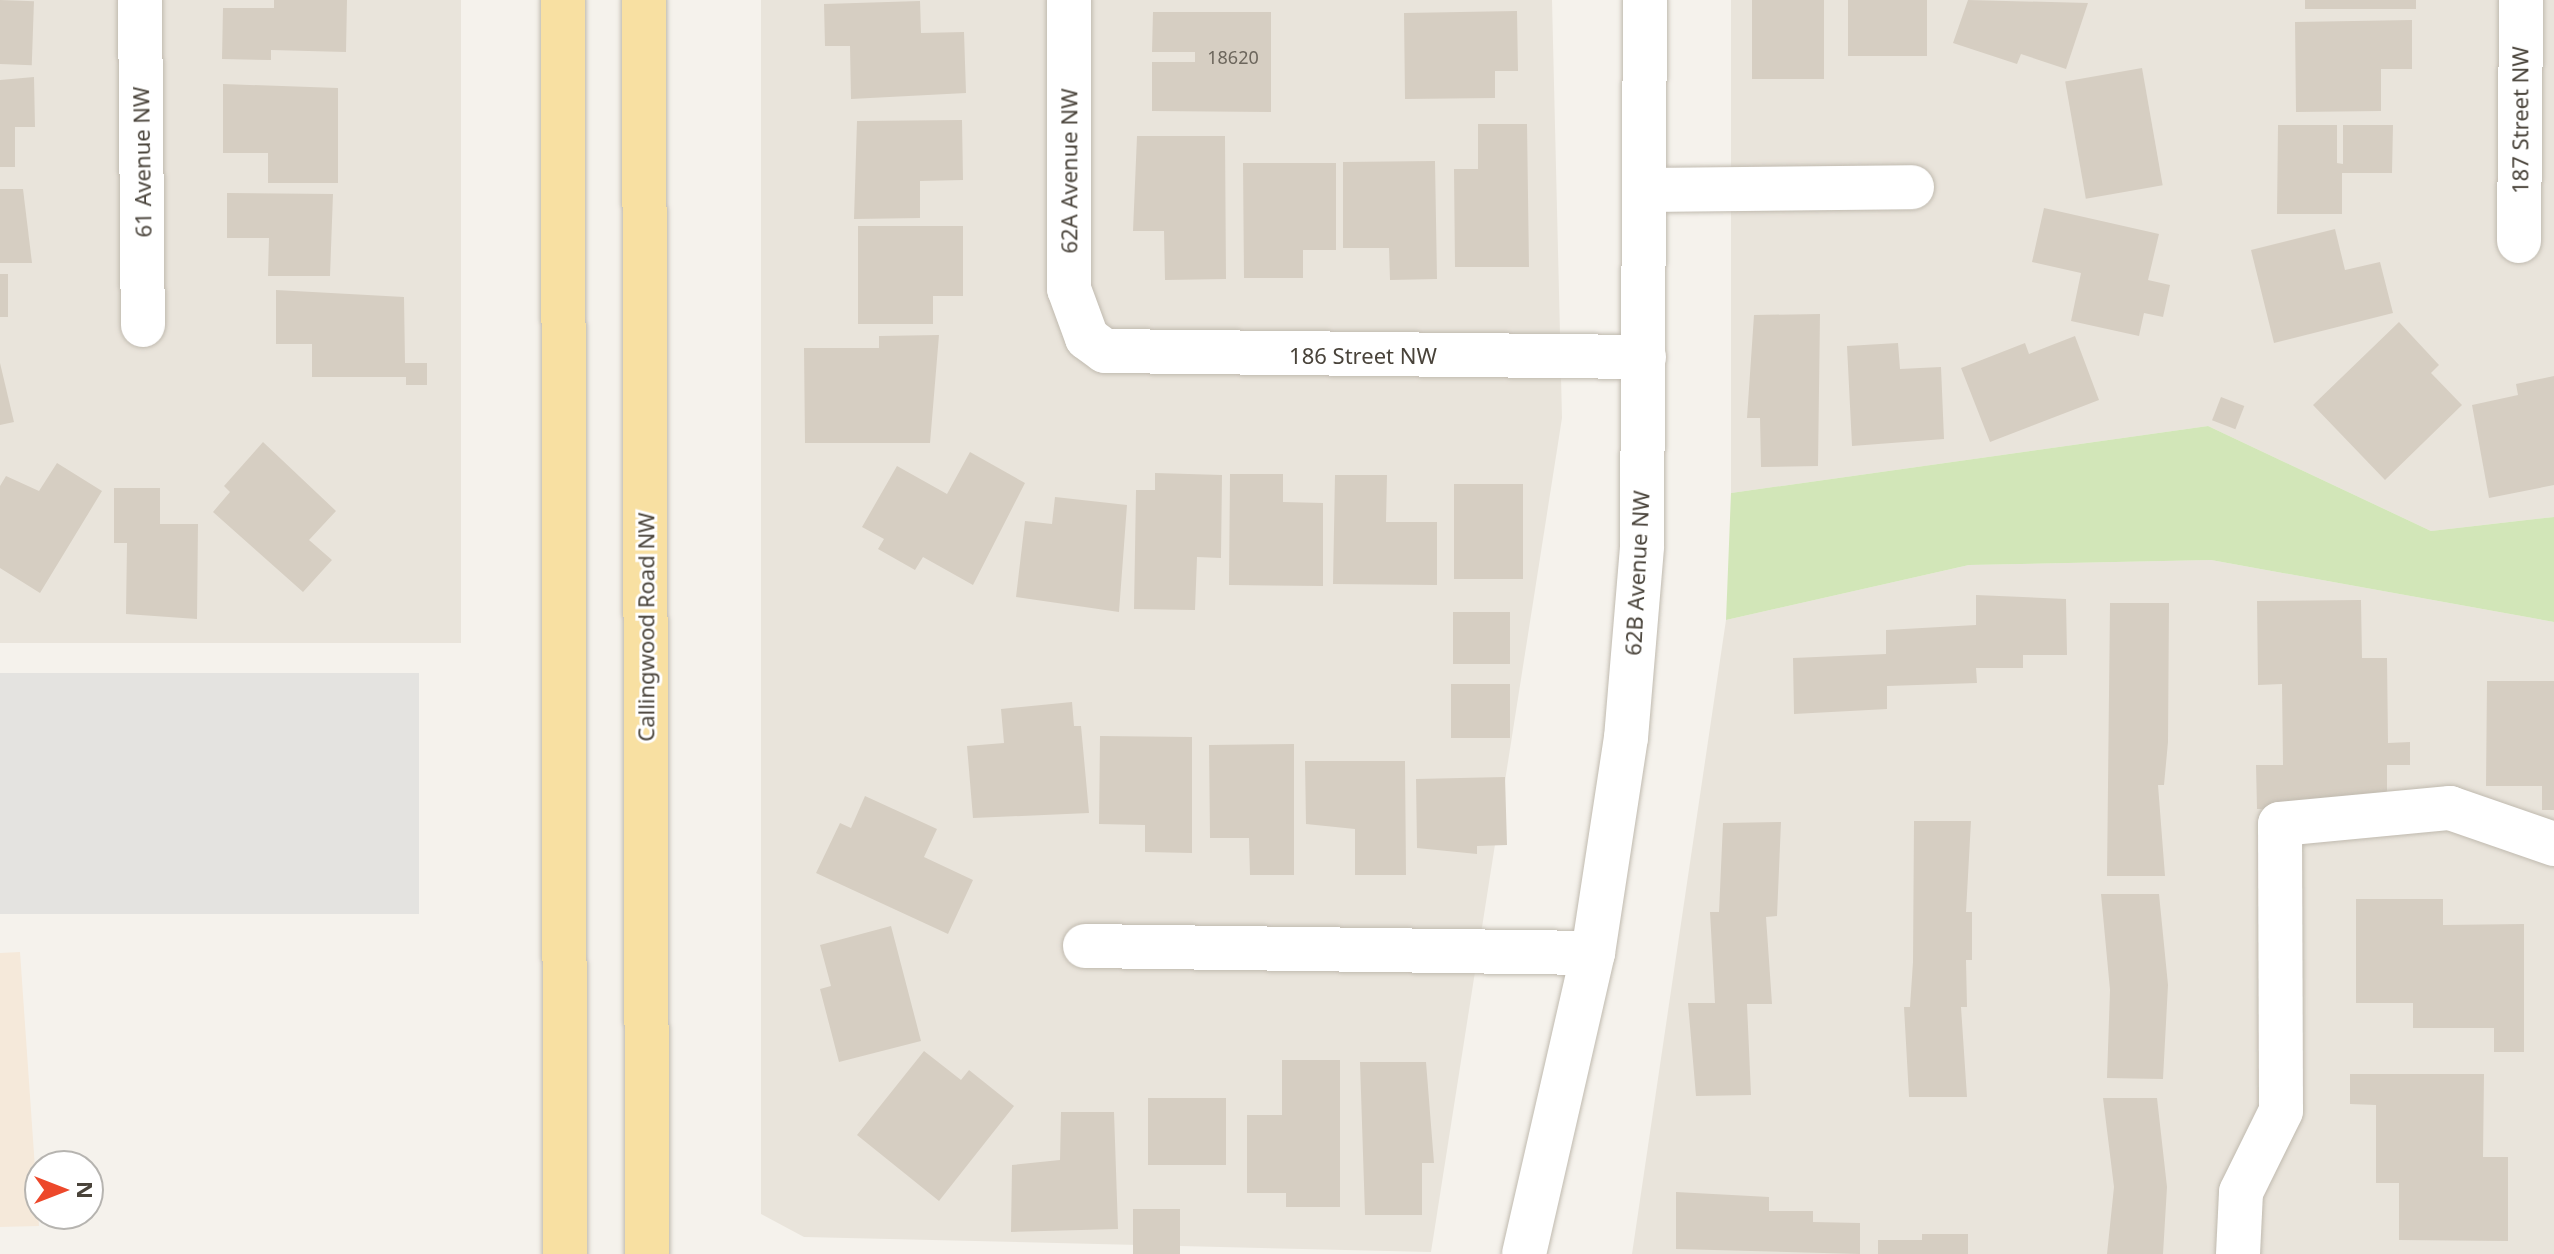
<!DOCTYPE html>
<style>
body{margin:0}
#map{position:relative;width:2554px;height:1254px;overflow:hidden;background:#f5f2ec;font-family:"Noto Sans",sans-serif}
div>[style]{position:absolute}
[style*='--x']{left:calc(var(--x)*1px);top:calc(var(--y)*1px);width:calc(var(--w)*1px);rotate:calc(var(--a)*1deg)}
.residential>*{inset:0;background:#e9e4db;transform-origin:0 0}
.commercial>*{inset:0;background:#f5e9da}
.green>*{inset:0;background:#d2e6b8}
.parking>*{inset:0;background:#e4e3e0;transform-origin:0 0}
.building>*{inset:0;background:#d6cec2;transform-origin:0 0}
.roads{filter:drop-shadow(0 0 2px #c0baaf) drop-shadow(0 0 2px #c0baaf)}
.minor>*{height:44px;margin:-22px;padding:0 22px;transform-origin:22px;border-radius:22px;background:#fff}
.major>*{height:44px;margin:-22px;padding:0 22px;transform-origin:22px;border-radius:22px;background:#f8e0a2}
span{translate:-50% -50%;white-space:nowrap;text-align:center;line-height:1.15;-webkit-text-stroke:6px #fff;paint-order:stroke}
.number-label{font-size:18px;color:#6c665c}
.number-label span{-webkit-text-stroke-width:0}
.street-label{font-size:22px;color:#49433a}
.north{position:absolute;left:24px;top:1150px;width:80px;height:80px;box-sizing:border-box;background:#fff;border:2px solid #b6b4b0;border-radius:50%;rotate:90deg;font-size:22px;font-weight:700;line-height:32px;text-align:center;color:#49433a}
.north::after{content:'';display:block;margin:auto;width:28px;height:36px;background:#ed482b;clip-path:polygon(50% 0,100% 100%,50% 72%,0 100%)}
</style>
<div id="map">
<div class="residential">
<div style="left:0;top:0;width:461px;height:643px"></div>
<div style="clip-path:polygon(761px 0,1552px 0,1562px 418px,1431px 1252px,804px 1237px,761px 1214px)"></div>
<div style="clip-path:polygon(1731px 0,2554px 0,2554px 517px,2431px 531px,2208px 426px,1731px 493px)"></div>
<div style="clip-path:polygon(2211px 560px,2554px 622px,2554px 1254px,1632px 1254px,1726px 620px,1969px 565px)"></div>
</div>
<div class="commercial">
<div style="clip-path:polygon(20px 952px,39px 1226px,0 1227px,0 953px)"></div>
</div>
<div class="green">
<div style="clip-path:polygon(2208px 426px,2431px 531px,2554px 517px,2554px 622px,2211px 560px,1969px 565px,1726px 620px,1731px 493px)"></div>
</div>
<div class="parking">
<div style="left:0;top:673px;width:419px;height:241px"></div>
</div>
<div class="building">
<div style="left:0;top:0;width:34px;height:64px;rotate:2deg"></div>
<div style="clip-path:polygon(274px 0,347px 0,346px 52px,271px 50px,271px 60px,222px 59px,223px 8px,274px 8px)"></div>
<div style="left:1752px;top:0;width:72px;height:79px"></div>
<div style="left:1848px;top:0;width:79px;height:56px"></div>
<div style="clip-path:polygon(1968px 0,2088px 3px,2066px 69px,2021px 54px,2017px 64px,1953px 43px)"></div>
<div style="left:2305px;top:0;width:111px;height:9px"></div>
<div style="clip-path:polygon(920px 1px,921px 33px,964px 32px,966px 93px,851px 99px,850px 46px,825px 46px,824px 4px)"></div>
<div style="clip-path:polygon(1517px 11px,1518px 71px,1495px 71px,1495px 98px,1405px 99px,1404px 13px)"></div>
<div style="clip-path:polygon(1153px 12px,1271px 12px,1271px 112px,1152px 111px,1152px 62px,1195px 62px,1195px 52px,1152px 52px)"></div>
<div style="clip-path:polygon(2412px 20px,2412px 69px,2381px 69px,2381px 111px,2296px 112px,2295px 22px)"></div>
<div style="left:2142px;top:68px;width:119px;height:78px;rotate:80deg"></div>
<div style="clip-path:polygon(34px 77px,35px 127px,15px 127px,15px 167px,0 167px,0 80px)"></div>
<div style="clip-path:polygon(223px 84px,338px 88px,338px 183px,268px 183px,268px 153px,223px 153px)"></div>
<div style="clip-path:polygon(962px 120px,963px 180px,920px 181px,920px 218px,854px 219px,857px 121px)"></div>
<div style="clip-path:polygon(1478px 124px,1527px 124px,1529px 267px,1455px 267px,1454px 169px,1478px 169px)"></div>
<div style="clip-path:polygon(2278px 125px,2337px 125px,2337px 163px,2343px 164px,2343px 125px,2393px 125px,2392px 173px,2342px 173px,2342px 214px,2277px 214px)"></div>
<div style="clip-path:polygon(1137px 136px,1225px 136px,1226px 279px,1165px 280px,1164px 231px,1133px 231px)"></div>
<div style="clip-path:polygon(1435px 161px,1437px 279px,1390px 280px,1389px 248px,1343px 248px,1343px 162px)"></div>
<div style="clip-path:polygon(1243px 163px,1336px 163px,1336px 250px,1303px 250px,1303px 278px,1244px 278px)"></div>
<div style="clip-path:polygon(0 189px,23px 189px,32px 263px,0 263px)"></div>
<div style="clip-path:polygon(227px 193px,333px 194px,330px 276px,268px 276px,269px 238px,227px 238px)"></div>
<div style="clip-path:polygon(2044px 208px,2159px 234px,2148px 280px,2170px 285px,2163px 317px,2144px 313px,2139px 336px,2071px 321px,2081px 273px,2032px 262px)"></div>
<div style="clip-path:polygon(858px 226px,963px 226px,963px 296px,933px 296px,933px 324px,858px 324px)"></div>
<div style="clip-path:polygon(2335px 229px,2345px 270px,2380px 262px,2393px 313px,2274px 343px,2251px 250px)"></div>
<div style="left:0;top:274px;width:8px;height:43px"></div>
<div style="clip-path:polygon(276px 290px,404px 297px,405px 363px,427px 363px,427px 385px,406px 385px,406px 377px,312px 377px,312px 344px,276px 344px)"></div>
<div style="clip-path:polygon(1820px 314px,1818px 466px,1761px 467px,1760px 418px,1747px 418px,1754px 315px)"></div>
<div style="clip-path:polygon(2399px 322px,2439px 365px,2431px 373px,2462px 405px,2385px 480px,2313px 405px)"></div>
<div style="clip-path:polygon(939px 335px,930px 443px,805px 443px,804px 348px,879px 348px,879px 336px)"></div>
<div style="clip-path:polygon(2075px 336px,2099px 400px,1990px 442px,1961px 368px,2025px 343px,2029px 354px)"></div>
<div style="clip-path:polygon(1898px 343px,1900px 369px,1941px 367px,1944px 439px,1852px 446px,1847px 346px)"></div>
<div style="clip-path:polygon(0 363px,14px 422px,0 425px)"></div>
<div style="clip-path:polygon(2554px 376px,2554px 485px,2489px 498px,2472px 405px,2518px 395px,2516px 384px)"></div>
<div style="left:2221px;top:397px;width:25px;height:25px;rotate:21deg"></div>
<div style="clip-path:polygon(263px 442px,336px 511px,309px 540px,332px 560px,303px 592px,213px 512px,230px 492px,224px 486px)"></div>
<div style="clip-path:polygon(970px 452px,1025px 483px,973px 585px,923px 557px,915px 570px,878px 549px,884px 539px,862px 527px,897px 466px,947px 494px)"></div>
<div style="clip-path:polygon(57px 463px,102px 491px,40px 593px,0 568px,0 486px,6px 476px,39px 491px)"></div>
<div style="clip-path:polygon(1155px 473px,1222px 475px,1221px 558px,1197px 557px,1195px 610px,1134px 609px,1136px 490px,1155px 490px)"></div>
<div style="clip-path:polygon(1230px 474px,1283px 474px,1283px 502px,1323px 503px,1323px 586px,1229px 585px)"></div>
<div style="clip-path:polygon(1335px 475px,1387px 475px,1386px 522px,1437px 522px,1437px 585px,1333px 584px)"></div>
<div style="left:1454px;top:484px;width:69px;height:95px"></div>
<div style="clip-path:polygon(114px 488px,160px 488px,160px 524px,198px 524px,197px 619px,126px 614px,127px 543px,114px 543px)"></div>
<div style="clip-path:polygon(1055px 497px,1127px 505px,1119px 612px,1016px 597px,1025px 521px,1052px 524px)"></div>
<div style="clip-path:polygon(1976px 595px,2066px 599px,2067px 655px,2023px 655px,2023px 668px,1976px 668px,1977px 683px,1887px 686px,1887px 709px,1794px 714px,1793px 658px,1886px 654px,1886px 630px,1976px 625px)"></div>
<div style="clip-path:polygon(2361px 600px,2362px 658px,2387px 658px,2388px 743px,2410px 742px,2410px 765px,2387px 765px,2387px 809px,2257px 809px,2256px 765px,2283px 765px,2282px 684px,2258px 685px,2257px 601px)"></div>
<div style="clip-path:polygon(2110px 603px,2169px 603px,2168px 742px,2164px 785px,2158px 785px,2165px 876px,2107px 876px)"></div>
<div style="left:1510px;top:612px;width:52px;height:57px;rotate:90deg"></div>
<div style="clip-path:polygon(2487px 681px,2554px 681px,2554px 810px,2542px 810px,2542px 786px,2486px 786px)"></div>
<div style="left:1451px;top:684px;width:59px;height:54px"></div>
<div style="clip-path:polygon(1072px 702px,1074px 726px,1081px 726px,1089px 813px,973px 818px,967px 746px,1004px 743px,1001px 709px)"></div>
<div style="clip-path:polygon(1100px 736px,1192px 737px,1192px 853px,1145px 852px,1145px 825px,1099px 824px)"></div>
<div style="clip-path:polygon(1294px 744px,1294px 875px,1250px 875px,1249px 838px,1210px 838px,1209px 745px)"></div>
<div style="clip-path:polygon(1305px 761px,1405px 761px,1406px 875px,1355px 875px,1355px 829px,1306px 824px)"></div>
<div style="clip-path:polygon(1505px 777px,1507px 845px,1477px 846px,1477px 854px,1417px 848px,1416px 779px)"></div>
<div style="clip-path:polygon(865px 796px,937px 829px,924px 857px,973px 880px,948px 934px,816px 873px,840px 823px,851px 828px)"></div>
<div style="clip-path:polygon(1914px 821px,1971px 821px,1966px 912px,1972px 912px,1972px 960px,1966px 960px,1967px 1007px,1961px 1007px,1967px 1097px,1909px 1097px,1904px 1007px,1910px 1007px,1913px 962px)"></div>
<div style="clip-path:polygon(1781px 822px,1777px 916px,1766px 917px,1772px 1004px,1747px 1004px,1751px 1095px,1696px 1096px,1688px 1003px,1715px 1003px,1710px 912px,1719px 912px,1723px 823px)"></div>
<div style="clip-path:polygon(2101px 894px,2159px 894px,2168px 985px,2163px 1079px,2107px 1078px,2110px 990px)"></div>
<div style="clip-path:polygon(2356px 899px,2443px 899px,2443px 925px,2524px 924px,2524px 1052px,2494px 1052px,2494px 1028px,2413px 1028px,2413px 1003px,2356px 1003px)"></div>
<div style="clip-path:polygon(891px 926px,921px 1041px,839px 1062px,820px 989px,831px 986px,820px 945px)"></div>
<div style="clip-path:polygon(924px 1051px,961px 1080px,969px 1070px,1014px 1106px,939px 1201px,857px 1135px)"></div>
<div style="clip-path:polygon(1282px 1060px,1340px 1060px,1340px 1207px,1286px 1207px,1286px 1193px,1247px 1193px,1247px 1115px,1282px 1115px)"></div>
<div style="clip-path:polygon(1360px 1062px,1426px 1062px,1434px 1163px,1422px 1163px,1422px 1215px,1365px 1215px)"></div>
<div style="clip-path:polygon(2350px 1074px,2484px 1074px,2483px 1157px,2508px 1157px,2508px 1241px,2399px 1240px,2399px 1183px,2376px 1183px,2376px 1105px,2350px 1104px)"></div>
<div style="left:1148px;top:1098px;width:78px;height:67px"></div>
<div style="clip-path:polygon(2103px 1098px,2157px 1098px,2167px 1187px,2163px 1254px,2107px 1254px,2114px 1187px)"></div>
<div style="clip-path:polygon(1061px 1112px,1114px 1112px,1118px 1229px,1011px 1232px,1012px 1165px,1060px 1160px)"></div>
<div style="clip-path:polygon(1676px 1192px,1769px 1197px,1769px 1211px,1813px 1211px,1813px 1222px,1860px 1223px,1860px 1254px,1676px 1249px)"></div>
<div style="left:1133px;top:1209px;width:47px;height:45px"></div>
<div style="clip-path:polygon(1922px 1234px,1968px 1234px,1968px 1254px,1878px 1254px,1878px 1240px,1922px 1240px)"></div>
</div>
<div class="roads">
<div class="minor">
<div style="--x:140;--y:0;--w:325;--a:89.5"></div>
<div style="--x:1069;--y:0;--w:289;--a:90"></div>
<div style="--x:1069;--y:289;--w:52;--a:69.8"></div>
<div style="--x:1087;--y:338;--w:22;--a:36"></div>
<div style="--x:1105;--y:351;--w:539;--a:0.64"></div>
<div style="--x:1645;--y:190;--w:267;--a:-0.6"></div>
<div style="--x:2519;--y:241;--w:241;--a:-89.5"></div>
<div style="--x:1085;--y:946;--w:508;--a:0.79"></div>
<div style="--x:1524;--y:1254;--w:309;--a:-77.1"></div>
<div style="--x:1593;--y:953;--w:218;--a:-81.3"></div>
<div style="--x:1626;--y:738;--w:193;--a:-85.2"></div>
<div style="--x:1642;--y:546;--w:546;--a:-89.69"></div>
<div style="--x:2238;--y:1254;--w:62;--a:-87.2"></div>
<div style="--x:2241;--y:1192;--w:90;--a:-63.7"></div>
<div style="--x:2281;--y:1111;--w:287;--a:-90.2"></div>
<div style="--x:2280;--y:824;--w:171;--a:-5.4"></div>
<div style="--x:2450;--y:808;--w:110;--a:19.1"></div>
</div>
<div class="major">
<div style="--x:563;--y:0;--w:1254;--a:89.91"></div>
<div style="--x:644;--y:0;--w:1254;--a:89.86"></div>
</div>
</div>
<div class="number-label">
<span style="left:1233px;top:57px">18620</span>
</div>
<div class="street-label">
<span style="left:2520px;top:120px;rotate:-90deg">187 Street NW</span>
<span style="left:142px;top:162px;rotate:-91deg">61 Avenue NW</span>
<span style="left:1069px;top:171px;rotate:-90deg">62A Avenue NW</span>
<span style="left:1363px;top:356px">186 Street NW</span>
<span style="left:1637px;top:573px;rotate:-87deg">62B Avenue NW</span>
<span style="left:646px;top:627px;rotate:-90deg">Callingwood Road NW</span>
</div>
<div class="north">N</div>
</div>
